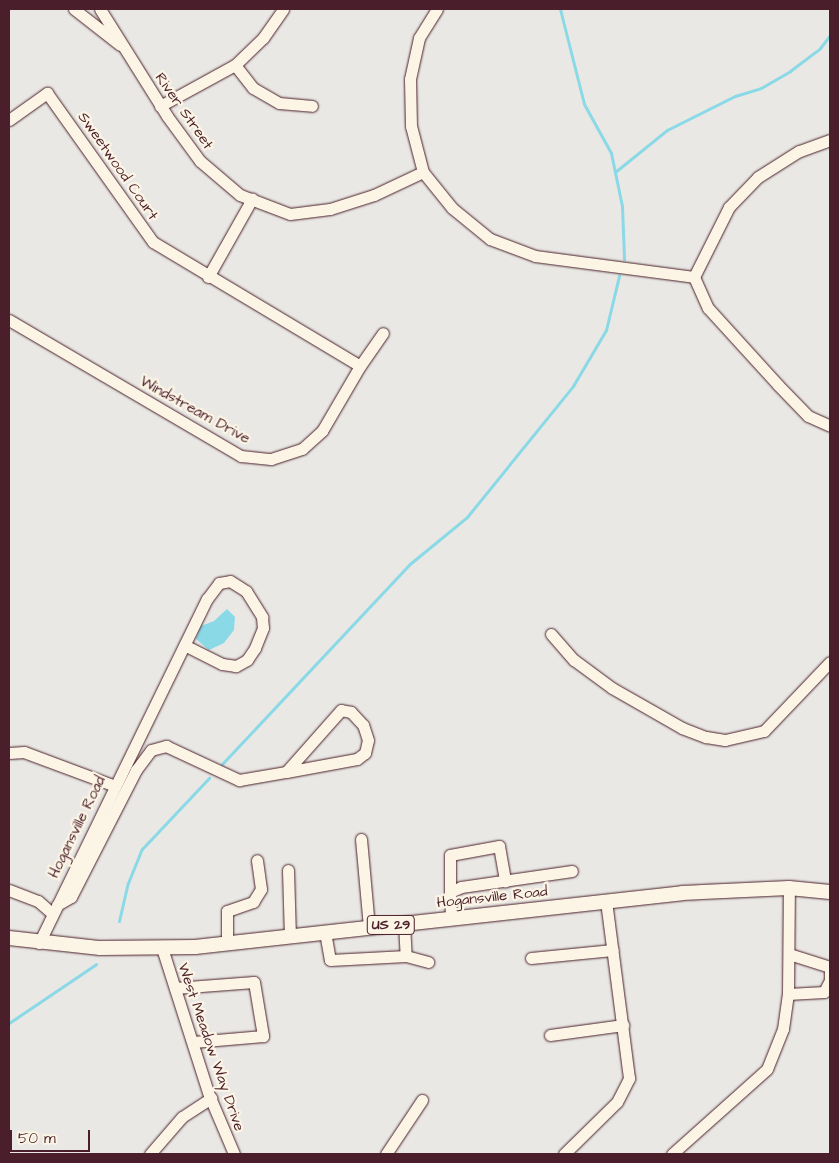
<!DOCTYPE html>
<style>
body{margin:0}
#map{position:relative;width:839px;height:1163px;overflow:hidden;background:#e9e8e4;font-family:"Architects Daughter",sans-serif}
div>[style]{position:absolute}
[style*='--x']{left:calc(var(--x)*1px);top:calc(var(--y)*1px);width:calc(var(--w)*1px);rotate:calc(var(--a)*1deg)}
.water>*{inset:0;background:#8ad9e7}
.stream>*{height:3px;margin:-1.5px;padding:0 1.5px;transform-origin:1.5px;border-radius:1.5px;background:#8ad9e7}
.roads{filter:drop-shadow(0 0 1px #4a1f2b) drop-shadow(0 0 1px #4a1f2b)}
.minor>*{height:11px;margin:-5.5px;padding:0 5.5px;transform-origin:5.5px;border-radius:5.5px;background:#fcf5e5}
.major>*{height:14px;margin:-7px;padding:0 7px;transform-origin:7px;border-radius:7px;background:#fcf5e5}
span{translate:-50% -50%;white-space:nowrap;text-align:center;line-height:1.15;-webkit-text-stroke:4.5px #fcf5e5;paint-order:stroke}
.shield-label span{padding:1px 4px;background:#fcf5e5;border:1px solid;border-radius:4px;-webkit-text-stroke-width:0}
.shield-label{font-size:14px;color:#4a1f2b;font-weight:700}
.street-label{font-size:15px;color:#4a1f2b}
.frame{position:absolute;inset:0;border:10px solid #4a1f2b;pointer-events:none}
.scale{position:absolute;left:10px;top:1130px;width:80px;height:22px;box-sizing:border-box;border:2px solid #4a1f2b;border-top:0;padding-left:6px;font-size:15px;line-height:18px;white-space:nowrap;color:#4a1f2b;-webkit-text-stroke:4px #fcf5e5;paint-order:stroke}
</style>
<div id="map">
<div class="water">
<div style="clip-path:polygon(227px 609px,235px 617px,234px 630px,224px 643px,209px 650px,196px 639px,201px 626px,214px 621px)"></div>
</div>
<div class="stream">
<div style="--x:560;--y:9;--w:98;--a:75.8"></div>
<div style="--x:584;--y:104;--w:56;--a:61.1"></div>
<div style="--x:611;--y:153;--w:54;--a:78.3"></div>
<div style="--x:622;--y:206;--w:53;--a:87.8"></div>
<div style="--x:615;--y:172;--w:67;--a:-38.9"></div>
<div style="--x:667;--y:130;--w:76;--a:-26.6"></div>
<div style="--x:735;--y:96;--w:27;--a:-17"></div>
<div style="--x:761;--y:88;--w:34;--a:-30"></div>
<div style="--x:790;--y:71;--w:38;--a:-37"></div>
<div style="--x:820;--y:48;--w:16;--a:-52"></div>
<div style="--x:222;--y:764;--w:276;--a:-46.8"></div>
<div style="--x:411;--y:563;--w:72;--a:-39.4"></div>
<div style="--x:467;--y:517;--w:169;--a:-51"></div>
<div style="--x:573;--y:386;--w:65;--a:-59.5"></div>
<div style="--x:606;--y:330;--w:56;--a:-76.5"></div>
<div style="--x:119;--y:921;--w:39;--a:-77"></div>
<div style="--x:128;--y:883;--w:37;--a:-68"></div>
<div style="--x:142;--y:849;--w:98;--a:-46.7"></div>
<div style="--x:9;--y:1023;--w:105;--a:-34.1"></div>
</div>
<div class="roads">
<div class="minor">
<div style="--x:74;--y:9;--w:58;--a:38"></div>
<div style="--x:100;--y:9;--w:126;--a:57.9"></div>
<div style="--x:167;--y:116;--w:56;--a:53.7"></div>
<div style="--x:200;--y:161;--w:52;--a:40.4"></div>
<div style="--x:240;--y:195;--w:53;--a:20.8"></div>
<div style="--x:290;--y:214;--w:40;--a:-7.1"></div>
<div style="--x:330;--y:209;--w:46;--a:-17.7"></div>
<div style="--x:374;--y:195;--w:54;--a:-25.1"></div>
<div style="--x:437;--y:9;--w:34;--a:122"></div>
<div style="--x:419;--y:38;--w:42;--a:102.4"></div>
<div style="--x:410;--y:79;--w:47;--a:88.8"></div>
<div style="--x:411;--y:126;--w:48;--a:75.4"></div>
<div style="--x:423;--y:172;--w:46;--a:51.1"></div>
<div style="--x:452;--y:208;--w:49;--a:39.2"></div>
<div style="--x:490;--y:239;--w:48;--a:20.7"></div>
<div style="--x:535;--y:256;--w:160;--a:7.5"></div>
<div style="--x:235;--y:65;--w:29;--a:52"></div>
<div style="--x:253;--y:88;--w:30;--a:30"></div>
<div style="--x:279;--y:103;--w:33;--a:5"></div>
<div style="--x:160;--y:106;--w:85;--a:-28.7"></div>
<div style="--x:235;--y:65;--w:39;--a:-44"></div>
<div style="--x:263;--y:38;--w:35;--a:-55"></div>
<div style="--x:9;--y:120;--w:47;--a:-35.4"></div>
<div style="--x:47;--y:93;--w:183;--a:54.6"></div>
<div style="--x:153;--y:242;--w:241;--a:30.9"></div>
<div style="--x:830;--y:140;--w:33;--a:160"></div>
<div style="--x:799;--y:151;--w:49;--a:147.6"></div>
<div style="--x:758;--y:177;--w:42;--a:134"></div>
<div style="--x:729;--y:207;--w:78;--a:116.6"></div>
<div style="--x:694;--y:277;--w:34;--a:66"></div>
<div style="--x:708;--y:308;--w:104;--a:47.7"></div>
<div style="--x:778;--y:385;--w:43;--a:45.9"></div>
<div style="--x:808;--y:416;--w:24;--a:24"></div>
<div style="--x:208;--y:277;--w:90;--a:-60.6"></div>
<div style="--x:9;--y:320;--w:269;--a:30.4"></div>
<div style="--x:241;--y:456;--w:30;--a:6"></div>
<div style="--x:271;--y:459;--w:33;--a:-18"></div>
<div style="--x:302;--y:449;--w:27;--a:-42"></div>
<div style="--x:322;--y:431;--w:75;--a:-59.7"></div>
<div style="--x:360;--y:366;--w:40;--a:-55.1"></div>
<div style="--x:551;--y:634;--w:35;--a:49"></div>
<div style="--x:574;--y:660;--w:47;--a:36.4"></div>
<div style="--x:612;--y:688;--w:81;--a:29.7"></div>
<div style="--x:682;--y:728;--w:26;--a:21"></div>
<div style="--x:706;--y:737;--w:19;--a:9"></div>
<div style="--x:725;--y:740;--w:40;--a:-13"></div>
<div style="--x:764;--y:731;--w:95;--a:-46.3"></div>
<div style="--x:9;--y:753;--w:15;--a:-4"></div>
<div style="--x:24;--y:752;--w:97;--a:20.5"></div>
<div style="--x:361;--y:839;--w:88;--a:84.8"></div>
<div style="--x:288;--y:870;--w:66;--a:88.3"></div>
<div style="--x:9;--y:890;--w:31;--a:21"></div>
<div style="--x:38;--y:901;--w:18;--a:41"></div>
<div style="--x:450;--y:892;--w:37;--a:-90"></div>
<div style="--x:450;--y:855;--w:50;--a:-10.4"></div>
<div style="--x:499;--y:846;--w:36;--a:80"></div>
<div style="--x:57;--y:905;--w:16;--a:-30"></div>
<div style="--x:71;--y:897;--w:143;--a:-62.9"></div>
<div style="--x:136;--y:770;--w:25;--a:-53"></div>
<div style="--x:151;--y:750;--w:16;--a:-15"></div>
<div style="--x:166;--y:746;--w:81;--a:25"></div>
<div style="--x:239;--y:780;--w:48;--a:-9.7"></div>
<div style="--x:286;--y:772;--w:72;--a:-10.4"></div>
<div style="--x:357;--y:759;--w:10;--a:-37"></div>
<div style="--x:365;--y:753;--w:13;--a:-77"></div>
<div style="--x:368;--y:740;--w:16;--a:-108"></div>
<div style="--x:363;--y:725;--w:18;--a:-133"></div>
<div style="--x:351;--y:712;--w:10;--a:-169"></div>
<div style="--x:341;--y:710;--w:83;--a:131.6"></div>
<div style="--x:451;--y:918;--w:26;--a:-92"></div>
<div style="--x:450;--y:892;--w:12;--a:-24"></div>
<div style="--x:461;--y:887;--w:112;--a:-8.2"></div>
<div style="--x:404;--y:923;--w:33;--a:87"></div>
<div style="--x:325;--y:932;--w:28;--a:80"></div>
<div style="--x:330;--y:960;--w:76;--a:-3"></div>
<div style="--x:406;--y:956;--w:23;--a:15"></div>
<div style="--x:39;--y:943;--w:383;--a:-64"></div>
<div style="--x:207;--y:599;--w:20;--a:-53"></div>
<div style="--x:219;--y:583;--w:11;--a:-10"></div>
<div style="--x:230;--y:581;--w:19;--a:32"></div>
<div style="--x:246;--y:591;--w:31;--a:58"></div>
<div style="--x:262;--y:617;--w:11;--a:85"></div>
<div style="--x:263;--y:628;--w:22;--a:112"></div>
<div style="--x:255;--y:648;--w:14;--a:124"></div>
<div style="--x:247;--y:660;--w:13;--a:151"></div>
<div style="--x:236;--y:666;--w:14;--a:-172"></div>
<div style="--x:222;--y:664;--w:42;--a:-153.4"></div>
<div style="--x:227;--y:943;--w:32;--a:-90"></div>
<div style="--x:227;--y:911;--w:28;--a:-19"></div>
<div style="--x:253;--y:902;--w:15;--a:-58"></div>
<div style="--x:261;--y:889;--w:29;--a:-98"></div>
<div style="--x:162;--y:948;--w:154;--a:72.3"></div>
<div style="--x:209;--y:1095;--w:64;--a:67"></div>
<div style="--x:531;--y:958;--w:82;--a:-5.6"></div>
<div style="--x:175;--y:988;--w:79;--a:-4.3"></div>
<div style="--x:254;--y:982;--w:55;--a:80.5"></div>
<div style="--x:263;--y:1036;--w:70;--a:175.1"></div>
<div style="--x:788;--y:994;--w:36;--a:-3"></div>
<div style="--x:824;--y:992;--w:13;--a:-63"></div>
<div style="--x:830;--y:980;--w:13;--a:-90"></div>
<div style="--x:830;--y:967;--w:43;--a:-162.4"></div>
<div style="--x:550;--y:1035;--w:74;--a:-7.8"></div>
<div style="--x:150;--y:1154;--w:49;--a:-49.1"></div>
<div style="--x:182;--y:1117;--w:35;--a:-33"></div>
<div style="--x:386;--y:1154;--w:65;--a:-56.3"></div>
<div style="--x:564;--y:1154;--w:74;--a:-44.5"></div>
<div style="--x:617;--y:1102;--w:27;--a:-63"></div>
<div style="--x:629;--y:1078;--w:178;--a:-97.4"></div>
<div style="--x:672;--y:1154;--w:127;--a:-41.8"></div>
<div style="--x:767;--y:1069;--w:43;--a:-68.2"></div>
<div style="--x:783;--y:1029;--w:35;--a:-82"></div>
<div style="--x:788;--y:994;--w:106;--a:-89.5"></div>
</div>
<div class="major">
<div style="--x:9;--y:938;--w:92;--a:6.3"></div>
<div style="--x:100;--y:948;--w:95;--a:-0.6"></div>
<div style="--x:195;--y:947;--w:490;--a:-6.3"></div>
<div style="--x:682;--y:893;--w:107;--a:-2.7"></div>
<div style="--x:789;--y:888;--w:41;--a:5.6"></div>
</div>
</div>
<div class="shield-label">
<span style="left:391px;top:925px">US 29</span>
</div>
<div class="street-label">
<span style="left:184px;top:111px;rotate:55deg">River Street</span>
<span style="left:118px;top:166px;rotate:55deg">Sweetwood Court</span>
<span style="left:195px;top:410px;rotate:29deg">Windstream Drive</span>
<span style="left:77px;top:827px;rotate:-64deg">Hogansville Road</span>
<span style="left:492px;top:897px;rotate:-6deg">Hogansville Road</span>
<span style="left:211px;top:1047px;rotate:71deg">West Meadow Way Drive</span>
</div>
<div class="frame"></div>
<div class="scale">50 m</div>
</div>
